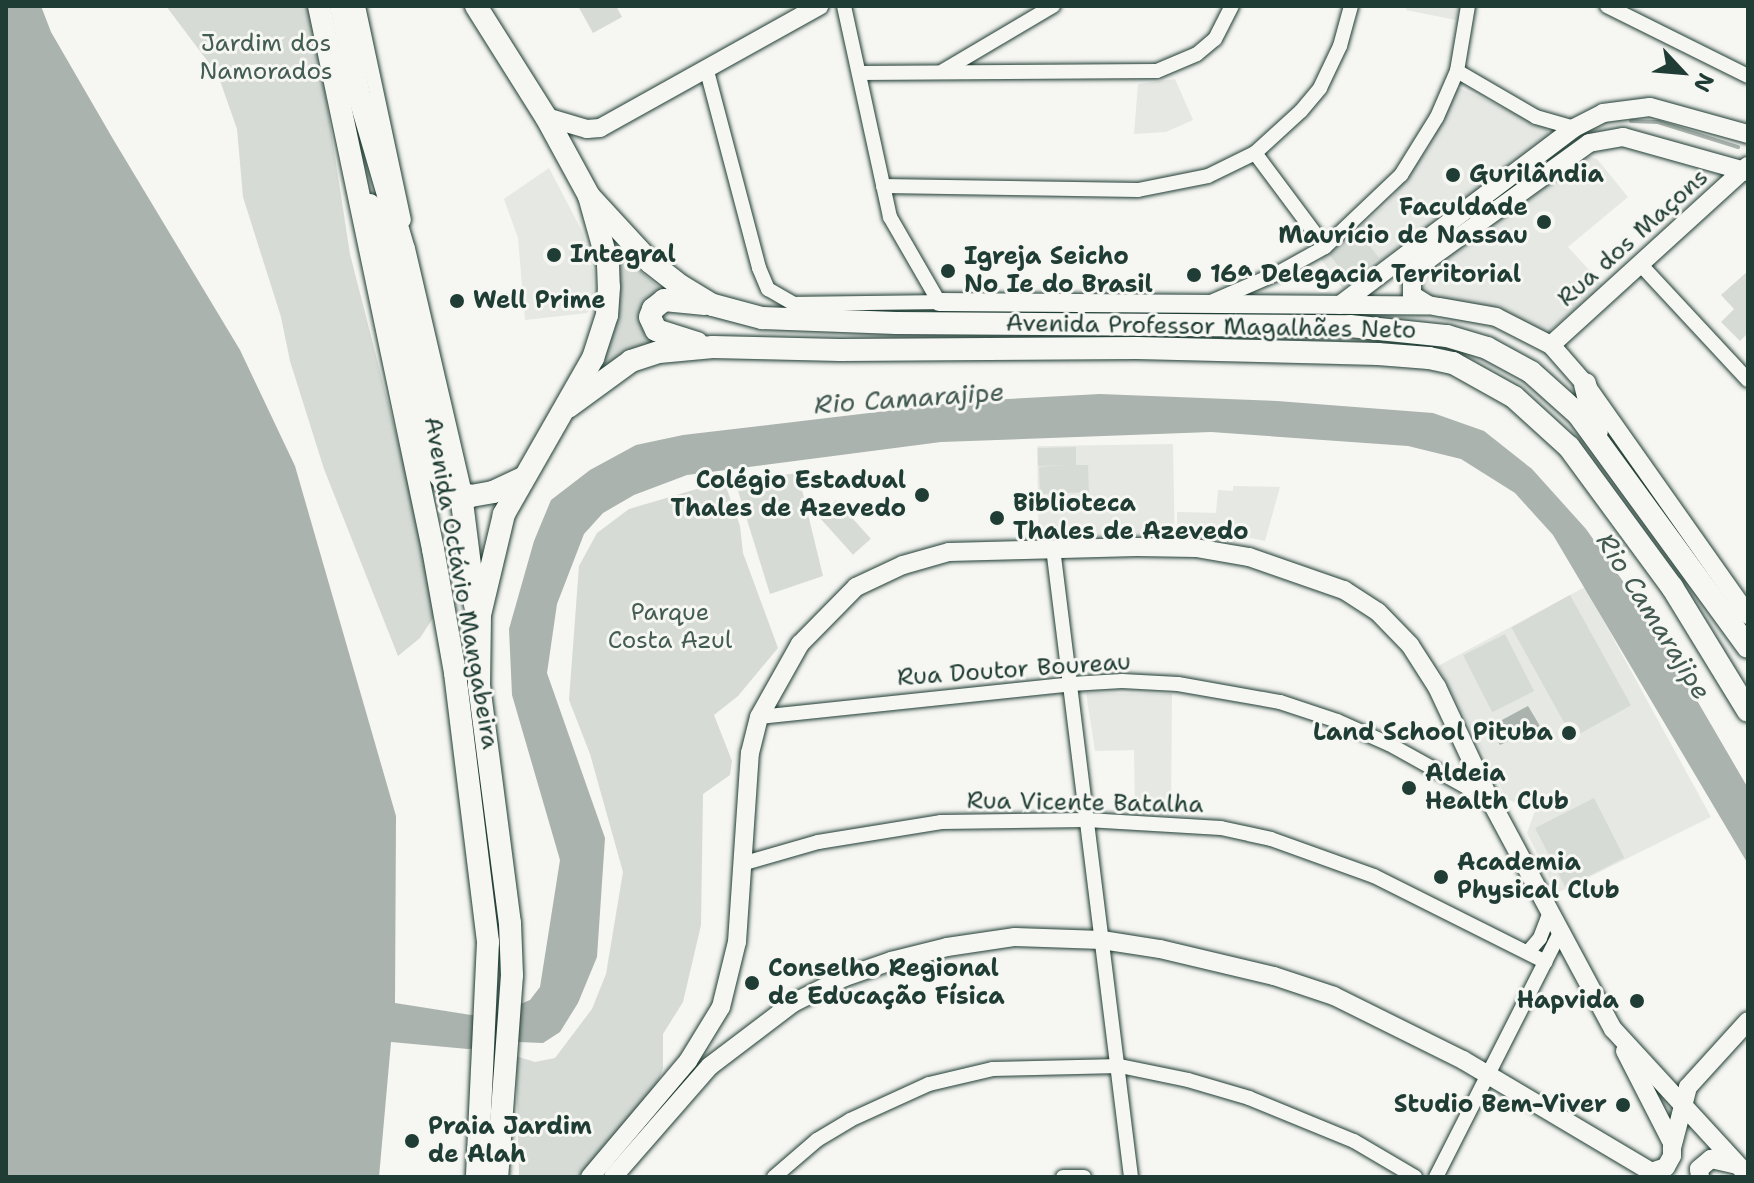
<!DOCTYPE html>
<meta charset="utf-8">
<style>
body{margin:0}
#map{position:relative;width:1754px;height:1183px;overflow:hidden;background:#f6f6f2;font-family:"Shantell Sans",sans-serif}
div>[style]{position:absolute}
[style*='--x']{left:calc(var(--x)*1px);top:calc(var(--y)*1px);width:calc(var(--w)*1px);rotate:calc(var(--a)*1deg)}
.built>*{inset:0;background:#e6e8e4;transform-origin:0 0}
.green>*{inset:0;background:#d6dbd6;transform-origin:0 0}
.water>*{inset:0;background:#aab3ae}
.stream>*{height:4px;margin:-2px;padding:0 2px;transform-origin:2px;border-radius:2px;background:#aab3ae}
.roads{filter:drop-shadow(0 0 2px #1f3d34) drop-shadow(0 0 2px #1f3d34)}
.street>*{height:14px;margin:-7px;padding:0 7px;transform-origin:7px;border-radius:7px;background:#f6f6f2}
.secondary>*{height:18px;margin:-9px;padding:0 9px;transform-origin:9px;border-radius:9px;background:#f6f6f2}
.primary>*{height:22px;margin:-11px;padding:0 11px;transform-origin:11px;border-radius:11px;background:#f6f6f2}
.dots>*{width:22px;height:22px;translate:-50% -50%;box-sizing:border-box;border:4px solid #f6f6f2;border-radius:50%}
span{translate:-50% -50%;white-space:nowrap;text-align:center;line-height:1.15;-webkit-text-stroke:6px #f6f6f2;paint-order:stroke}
.park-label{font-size:24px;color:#445d54}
.poi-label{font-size:24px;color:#1f3d34;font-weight:700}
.left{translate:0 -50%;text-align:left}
.right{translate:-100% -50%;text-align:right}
.street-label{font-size:24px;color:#1f3d34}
.water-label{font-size:26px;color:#425a52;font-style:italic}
.frame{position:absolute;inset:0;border:8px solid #1f3d34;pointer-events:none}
.north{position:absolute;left:1642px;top:32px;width:80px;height:80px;-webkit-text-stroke:6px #f6f6f2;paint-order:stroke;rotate:116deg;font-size:22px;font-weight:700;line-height:32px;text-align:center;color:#1f3d34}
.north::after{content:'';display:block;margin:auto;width:28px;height:36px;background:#1f3d34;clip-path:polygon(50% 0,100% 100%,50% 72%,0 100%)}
</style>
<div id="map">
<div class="built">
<div style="clip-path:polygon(1407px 6px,1459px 6px,1456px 20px,1406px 10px)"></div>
<div style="clip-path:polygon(1175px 79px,1193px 120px,1166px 132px,1134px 134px,1138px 84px)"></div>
<div style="clip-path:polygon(1457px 87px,1546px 127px,1550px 137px,1343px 289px,1321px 259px,1387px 204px,1429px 147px)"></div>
<div style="clip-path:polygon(1583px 155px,1597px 159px,1628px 197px,1568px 247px,1603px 285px,1549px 332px,1537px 334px,1426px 296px,1416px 287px,1422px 272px)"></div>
<div style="clip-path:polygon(549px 168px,583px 233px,593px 271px,593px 307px,587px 313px,525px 320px,518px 238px,504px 199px)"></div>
<div style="left:1173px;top:444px;width:93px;height:136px;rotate:89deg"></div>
<div style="clip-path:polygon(1233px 486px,1280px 487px,1265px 541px,1221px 532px,1220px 537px,1177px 538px,1177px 512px,1216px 513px,1218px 490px,1233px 491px)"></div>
<div style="clip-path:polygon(1585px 587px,1711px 817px,1557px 893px,1527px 833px,1535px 811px,1507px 799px,1438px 666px)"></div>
<div style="clip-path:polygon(1086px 693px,1172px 694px,1171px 809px,1135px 809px,1134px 750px,1095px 751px)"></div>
</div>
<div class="green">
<div style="clip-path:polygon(166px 6px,307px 6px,321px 66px,350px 254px,433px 578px,433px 618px,420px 638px,398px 656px,324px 469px,290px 361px,281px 317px,243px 197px,237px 129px,218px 75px)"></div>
<div style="clip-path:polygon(578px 6px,616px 6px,622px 17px,593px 33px)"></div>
<div style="left:1358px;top:231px;width:34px;height:37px;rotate:52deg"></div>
<div style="clip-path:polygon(616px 250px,661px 289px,650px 298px,643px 328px,652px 341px,598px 372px,619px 310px)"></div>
<div style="clip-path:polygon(1748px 271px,1748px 333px,1740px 341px,1721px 322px,1734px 309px,1721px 295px)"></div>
<div style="clip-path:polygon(1076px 447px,1076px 465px,1088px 465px,1089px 492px,1040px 494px,1039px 467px,1065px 465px,1038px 466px,1038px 448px)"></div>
<div style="clip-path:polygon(798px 473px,823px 576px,770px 594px,735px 481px)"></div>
<div style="clip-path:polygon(724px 481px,740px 526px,743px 553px,778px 648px,738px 696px,714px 715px,732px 761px,730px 775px,703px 794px,701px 925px,683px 1002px,663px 1034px,663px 1068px,656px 1087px,581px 1177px,519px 1177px,516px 1056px,535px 1062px,555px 1058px,592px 1009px,606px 974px,623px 872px,590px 754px,569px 700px,579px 566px,597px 533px,629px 509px)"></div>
<div style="left:836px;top:500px;width:52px;height:24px;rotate:48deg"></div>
<div style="left:1570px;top:595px;width:126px;height:67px;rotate:61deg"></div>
<div style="left:1505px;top:634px;width:64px;height:47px;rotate:63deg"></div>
<div style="left:1594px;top:798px;width:67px;height:66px;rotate:63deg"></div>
</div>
<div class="water">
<div style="clip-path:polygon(6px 6px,41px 6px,51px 32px,113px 139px,240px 350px,295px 466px,396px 816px,395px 1003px,471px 1015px,503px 1011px,530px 1000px,540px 987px,560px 860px,512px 695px,509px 629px,534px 541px,551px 500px,590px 470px,636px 445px,683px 435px,970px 401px,1100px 394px,1277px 401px,1433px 413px,1484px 431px,1532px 469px,1586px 529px,1649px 618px,1748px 788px,1748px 864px,1553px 535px,1515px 493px,1461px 459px,1408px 446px,1211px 432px,941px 442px,687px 475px,634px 495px,603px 513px,584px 534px,557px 604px,547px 673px,605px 838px,597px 957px,578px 1003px,560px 1032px,543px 1043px,518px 1042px,468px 1049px,391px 1042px,379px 1177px,6px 1177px)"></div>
<div style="clip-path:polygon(1528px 706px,1540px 726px,1500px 745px,1489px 727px)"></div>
</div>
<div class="stream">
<div style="--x:1631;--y:121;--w:27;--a:2"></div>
<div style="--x:1658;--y:122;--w:84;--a:17.4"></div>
</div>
<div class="roads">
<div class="street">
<div style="--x:358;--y:6;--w:219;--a:77.9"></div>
<div style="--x:844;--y:6;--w:216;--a:77.7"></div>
<div style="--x:890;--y:217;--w:98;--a:60"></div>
<div style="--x:1607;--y:6;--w:157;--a:26.4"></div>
<div style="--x:707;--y:71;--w:204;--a:75.2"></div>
<div style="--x:759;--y:268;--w:23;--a:67"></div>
<div style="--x:768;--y:289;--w:30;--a:30"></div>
<div style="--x:794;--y:304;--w:145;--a:-0.8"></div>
<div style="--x:943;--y:71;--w:128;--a:-30.6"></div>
<div style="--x:1457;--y:71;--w:91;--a:30.2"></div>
<div style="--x:1536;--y:117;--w:40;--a:16"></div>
<div style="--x:859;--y:73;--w:298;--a:-0.4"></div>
<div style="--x:1157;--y:71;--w:43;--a:-23"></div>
<div style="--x:1197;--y:54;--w:23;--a:-40"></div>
<div style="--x:1215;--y:39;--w:37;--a:-63"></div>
<div style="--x:1255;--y:153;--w:117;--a:53.3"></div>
<div style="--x:883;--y:186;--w:255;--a:0.9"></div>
<div style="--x:1138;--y:190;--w:71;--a:-11.3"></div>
<div style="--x:1208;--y:176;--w:52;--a:-26.1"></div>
<div style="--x:1255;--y:153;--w:62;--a:-42.4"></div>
<div style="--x:1301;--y:111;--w:30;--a:-50"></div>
<div style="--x:1320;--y:88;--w:47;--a:-64.5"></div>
<div style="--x:1340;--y:46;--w:41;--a:-74.6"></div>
<div style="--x:1641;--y:265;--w:157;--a:47.1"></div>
<div style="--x:1211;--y:302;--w:73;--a:-23.4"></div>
<div style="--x:1278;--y:273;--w:54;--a:-29"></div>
<div style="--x:1325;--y:247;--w:105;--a:-43.5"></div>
<div style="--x:1401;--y:175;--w:68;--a:-58.2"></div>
<div style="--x:1437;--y:117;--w:50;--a:-66.5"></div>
<div style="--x:1457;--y:71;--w:66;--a:-80.4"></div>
<div style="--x:1053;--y:548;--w:634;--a:82.93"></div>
<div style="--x:759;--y:717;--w:314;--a:-6"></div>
<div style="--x:1071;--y:684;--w:51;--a:-3.4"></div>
<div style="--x:1122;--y:681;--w:56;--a:3.1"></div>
<div style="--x:1178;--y:684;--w:104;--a:10"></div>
<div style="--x:1280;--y:702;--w:60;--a:18.4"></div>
<div style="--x:1337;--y:721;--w:57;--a:23.9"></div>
<div style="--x:1389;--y:744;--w:115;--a:29"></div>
<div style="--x:745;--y:863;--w:76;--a:-16"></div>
<div style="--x:818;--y:842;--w:125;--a:-9.2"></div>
<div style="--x:941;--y:822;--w:146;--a:-0.8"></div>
<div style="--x:1087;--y:820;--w:134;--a:3.4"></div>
<div style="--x:1221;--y:828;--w:51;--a:12.4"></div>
<div style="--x:1271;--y:839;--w:109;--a:19.8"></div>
<div style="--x:1374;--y:876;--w:192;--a:26.6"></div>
<div style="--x:1528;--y:952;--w:18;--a:-49"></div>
<div style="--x:1540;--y:938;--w:28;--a:-69"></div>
<div style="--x:774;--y:1177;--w:57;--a:-40.7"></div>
<div style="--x:817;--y:1140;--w:39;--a:-31"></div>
<div style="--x:850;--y:1120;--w:87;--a:-24.5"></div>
<div style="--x:929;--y:1084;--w:66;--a:-13.2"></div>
<div style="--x:993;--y:1069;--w:127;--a:-1.4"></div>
<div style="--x:1120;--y:1066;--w:69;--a:11.6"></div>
<div style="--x:1188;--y:1080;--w:64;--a:16.4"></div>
<div style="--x:1249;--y:1098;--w:113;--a:22.3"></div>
<div style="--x:1354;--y:1141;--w:71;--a:30.5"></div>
<div style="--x:1063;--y:1177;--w:21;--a:0"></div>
<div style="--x:1436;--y:1177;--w:274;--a:-63.1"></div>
</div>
<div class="secondary">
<div style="--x:546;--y:117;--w:43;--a:16.3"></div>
<div style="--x:587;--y:129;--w:13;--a:-4"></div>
<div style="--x:600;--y:128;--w:251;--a:-29.1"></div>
<div style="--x:939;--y:302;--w:489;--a:0.4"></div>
<div style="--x:1428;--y:305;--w:69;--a:10"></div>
<div style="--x:1496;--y:317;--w:62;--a:27"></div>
<div style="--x:1551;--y:345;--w:52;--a:48.9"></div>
<div style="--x:1585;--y:384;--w:283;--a:54.8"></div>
<div style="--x:1340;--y:305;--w:293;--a:-37.1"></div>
<div style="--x:1574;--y:128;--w:33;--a:-27"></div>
<div style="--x:1603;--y:113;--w:47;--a:-7.3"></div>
<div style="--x:1650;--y:107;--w:102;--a:15.4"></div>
<div style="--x:1428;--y:305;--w:19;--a:-148"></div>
<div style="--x:1412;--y:295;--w:21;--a:-90"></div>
<div style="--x:1412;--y:274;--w:9;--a:-49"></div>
<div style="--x:1418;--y:267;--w:211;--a:-35.9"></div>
<div style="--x:1589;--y:143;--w:35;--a:-10"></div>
<div style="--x:1623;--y:137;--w:130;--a:15.6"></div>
<div style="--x:1551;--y:345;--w:266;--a:-42.3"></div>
<div style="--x:1625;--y:1051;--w:103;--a:62.9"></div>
<div style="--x:1672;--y:1143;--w:13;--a:90"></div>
<div style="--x:1672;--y:1156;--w:13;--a:119"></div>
<div style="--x:1666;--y:1167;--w:16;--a:162"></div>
<div style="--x:1672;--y:1148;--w:63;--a:-75.3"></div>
<div style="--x:1688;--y:1087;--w:89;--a:-47.7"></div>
<div style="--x:590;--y:1177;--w:152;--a:-49.8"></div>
<div style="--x:688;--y:1061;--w:63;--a:-58.6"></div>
<div style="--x:721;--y:1007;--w:67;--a:-76.2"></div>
<div style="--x:737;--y:942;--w:189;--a:-86.1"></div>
<div style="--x:750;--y:753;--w:37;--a:-76"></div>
<div style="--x:759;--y:717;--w:84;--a:-60.7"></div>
<div style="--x:800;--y:644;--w:80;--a:-45.5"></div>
<div style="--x:856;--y:587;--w:52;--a:-25.1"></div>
<div style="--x:903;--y:565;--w:48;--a:-15.8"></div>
<div style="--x:949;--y:552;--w:188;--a:-1.5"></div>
<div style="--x:1137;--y:547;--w:59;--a:1"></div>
<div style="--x:1196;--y:548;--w:54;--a:9.6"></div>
<div style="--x:1249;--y:557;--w:101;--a:19.2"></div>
<div style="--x:1344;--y:590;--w:40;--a:32.9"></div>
<div style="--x:1378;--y:612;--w:46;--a:45.9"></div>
<div style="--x:1410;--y:645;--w:50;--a:57.3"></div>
<div style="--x:1437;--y:687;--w:125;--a:64.9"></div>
<div style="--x:1490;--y:800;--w:260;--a:61.8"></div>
<div style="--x:1613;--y:1029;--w:200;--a:47.4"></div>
<div style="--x:613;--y:1177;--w:147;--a:-48.9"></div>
<div style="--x:710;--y:1066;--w:104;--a:-37.2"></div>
<div style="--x:793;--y:1003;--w:58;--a:-26.6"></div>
<div style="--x:845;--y:977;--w:49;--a:-19.2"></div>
<div style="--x:891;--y:961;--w:58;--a:-14"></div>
<div style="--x:947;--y:947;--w:69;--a:-8.4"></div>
<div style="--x:1015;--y:937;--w:87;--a:2"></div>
<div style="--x:1102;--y:940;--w:59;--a:8.8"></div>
<div style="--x:1160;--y:949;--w:117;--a:13.3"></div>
<div style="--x:1274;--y:976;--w:63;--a:18.4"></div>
<div style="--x:1334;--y:996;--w:144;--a:26.4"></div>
<div style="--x:1463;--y:1060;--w:229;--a:30.7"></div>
<div style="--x:1700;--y:1177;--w:8;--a:-97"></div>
<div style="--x:1699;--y:1169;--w:16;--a:-40"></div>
<div style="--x:1711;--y:1159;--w:26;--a:13"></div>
</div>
<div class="primary">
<div style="--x:319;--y:6;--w:555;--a:78.14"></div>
<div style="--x:433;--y:549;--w:126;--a:79.9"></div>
<div style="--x:455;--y:673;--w:271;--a:83"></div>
<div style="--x:488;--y:942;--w:235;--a:92.7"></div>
<div style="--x:341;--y:6;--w:95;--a:78.5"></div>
<div style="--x:360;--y:99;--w:156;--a:73.7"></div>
<div style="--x:404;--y:249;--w:252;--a:76.9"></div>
<div style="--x:461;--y:494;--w:112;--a:82.8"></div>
<div style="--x:476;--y:6;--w:131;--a:57.8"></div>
<div style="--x:546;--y:117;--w:90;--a:61.4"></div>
<div style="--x:589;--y:196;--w:71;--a:74.4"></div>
<div style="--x:608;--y:264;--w:23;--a:88"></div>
<div style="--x:609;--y:287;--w:28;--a:94"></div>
<div style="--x:607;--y:315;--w:45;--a:108"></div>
<div style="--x:593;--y:358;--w:180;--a:119.7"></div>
<div style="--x:504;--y:514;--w:104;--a:103.4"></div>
<div style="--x:480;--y:615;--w:70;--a:90.8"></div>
<div style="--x:479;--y:685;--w:240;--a:82.6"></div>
<div style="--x:510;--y:923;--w:52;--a:87.8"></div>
<div style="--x:512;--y:975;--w:203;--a:94.2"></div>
<div style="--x:589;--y:196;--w:90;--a:47.3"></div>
<div style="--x:650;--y:262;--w:39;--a:38"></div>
<div style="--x:681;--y:286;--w:37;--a:31"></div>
<div style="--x:713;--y:305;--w:51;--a:14.9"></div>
<div style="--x:762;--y:318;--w:134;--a:2.1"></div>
<div style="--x:896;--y:323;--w:454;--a:0.4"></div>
<div style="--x:1350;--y:326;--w:98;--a:5.9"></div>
<div style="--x:1447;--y:336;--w:42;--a:16.7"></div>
<div style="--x:1487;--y:348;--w:50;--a:28.6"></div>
<div style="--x:1531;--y:372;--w:63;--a:41.8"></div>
<div style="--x:1578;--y:414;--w:288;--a:53.9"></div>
<div style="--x:370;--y:205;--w:48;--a:68.2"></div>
<div style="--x:388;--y:250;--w:227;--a:77.6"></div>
<div style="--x:437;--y:472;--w:23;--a:52"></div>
<div style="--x:451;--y:490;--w:21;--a:17"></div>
<div style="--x:471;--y:496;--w:22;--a:-10"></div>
<div style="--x:493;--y:492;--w:33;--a:-25"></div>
<div style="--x:697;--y:343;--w:43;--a:-162.4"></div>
<div style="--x:656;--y:330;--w:14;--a:-115"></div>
<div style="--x:650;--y:317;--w:9;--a:-69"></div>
<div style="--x:653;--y:309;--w:14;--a:-39"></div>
<div style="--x:664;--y:300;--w:41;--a:5.6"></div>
<div style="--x:1585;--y:384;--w:49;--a:76"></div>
<div style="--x:568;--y:407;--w:78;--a:-36.1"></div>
<div style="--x:631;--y:361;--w:29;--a:-18"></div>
<div style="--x:659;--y:352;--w:54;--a:-5.3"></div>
<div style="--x:713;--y:347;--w:127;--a:1.4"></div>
<div style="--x:840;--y:350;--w:297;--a:-0.4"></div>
<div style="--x:1137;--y:348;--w:241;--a:1.4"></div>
<div style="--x:1378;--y:354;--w:51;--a:4.5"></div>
<div style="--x:1429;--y:358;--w:25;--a:12"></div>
<div style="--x:1453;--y:363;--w:70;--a:29.1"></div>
<div style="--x:1514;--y:397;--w:74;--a:42.3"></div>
<div style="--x:1569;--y:447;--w:174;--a:53.7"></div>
<div style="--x:1672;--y:587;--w:145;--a:58.5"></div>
</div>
</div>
<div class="dots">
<div style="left:1453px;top:175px;background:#1f3d34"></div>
<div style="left:1544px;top:222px;background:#1f3d34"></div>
<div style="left:554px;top:255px;background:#1f3d34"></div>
<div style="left:948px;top:271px;background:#1f3d34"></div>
<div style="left:1194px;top:275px;background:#1f3d34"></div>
<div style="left:457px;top:301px;background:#1f3d34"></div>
<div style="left:922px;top:495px;background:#1f3d34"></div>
<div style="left:997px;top:518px;background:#1f3d34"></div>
<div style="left:1569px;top:733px;background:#1f3d34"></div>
<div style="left:1409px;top:788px;background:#1f3d34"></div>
<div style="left:1441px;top:877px;background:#1f3d34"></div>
<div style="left:752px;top:983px;background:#1f3d34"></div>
<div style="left:1637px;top:1001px;background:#1f3d34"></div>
<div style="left:1623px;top:1105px;background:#1f3d34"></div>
<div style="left:412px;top:1141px;background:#1f3d34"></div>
</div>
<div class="park-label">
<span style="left:266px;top:58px">Jardim dos<br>Namorados</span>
<span style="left:670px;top:627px">Parque<br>Costa Azul</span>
</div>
<div class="poi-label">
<span class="left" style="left:1469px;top:175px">Gurilândia</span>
<span class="right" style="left:1528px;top:222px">Faculdade<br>Maurício de Nassau</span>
<span class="left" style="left:570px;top:255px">Integral</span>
<span class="left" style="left:964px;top:271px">Igreja Seicho<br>No Ie do Brasil</span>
<span class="left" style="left:1210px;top:275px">16ª Delegacia Territorial</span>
<span class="left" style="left:473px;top:301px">Well Prime</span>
<span class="right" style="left:906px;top:495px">Colégio Estadual<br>Thales de Azevedo</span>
<span class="left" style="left:1013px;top:518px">Biblioteca<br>Thales de Azevedo</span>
<span class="right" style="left:1553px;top:733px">Land School Pituba</span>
<span class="left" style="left:1425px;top:788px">Aldeia<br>Health Club</span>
<span class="left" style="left:1457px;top:877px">Academia<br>Physical Club</span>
<span class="left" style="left:768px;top:983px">Conselho Regional<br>de Educação Física</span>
<span class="right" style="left:1619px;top:1001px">Hapvida</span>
<span class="right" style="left:1607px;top:1105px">Studio Bem-Viver</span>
<span class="left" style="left:428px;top:1141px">Praia Jardim<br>de Alah</span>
</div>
<div class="street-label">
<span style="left:1633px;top:238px;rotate:-42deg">Rua dos Maçons</span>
<span style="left:1211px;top:327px;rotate:1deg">Avenida Professor Magalhães Neto</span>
<span style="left:461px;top:583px;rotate:80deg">Avenida Octávio Mangabeira</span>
<span style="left:1014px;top:670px;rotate:-4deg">Rua Doutor Boureau</span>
<span style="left:1085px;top:803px;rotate:1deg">Rua Vicente Batalha</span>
</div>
<div class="water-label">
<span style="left:909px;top:398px;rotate:-4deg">Rio Camarajipe</span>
<span style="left:1654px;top:616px;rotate:58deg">Rio Camarajipe</span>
</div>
<div class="frame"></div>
<div class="north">N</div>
</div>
